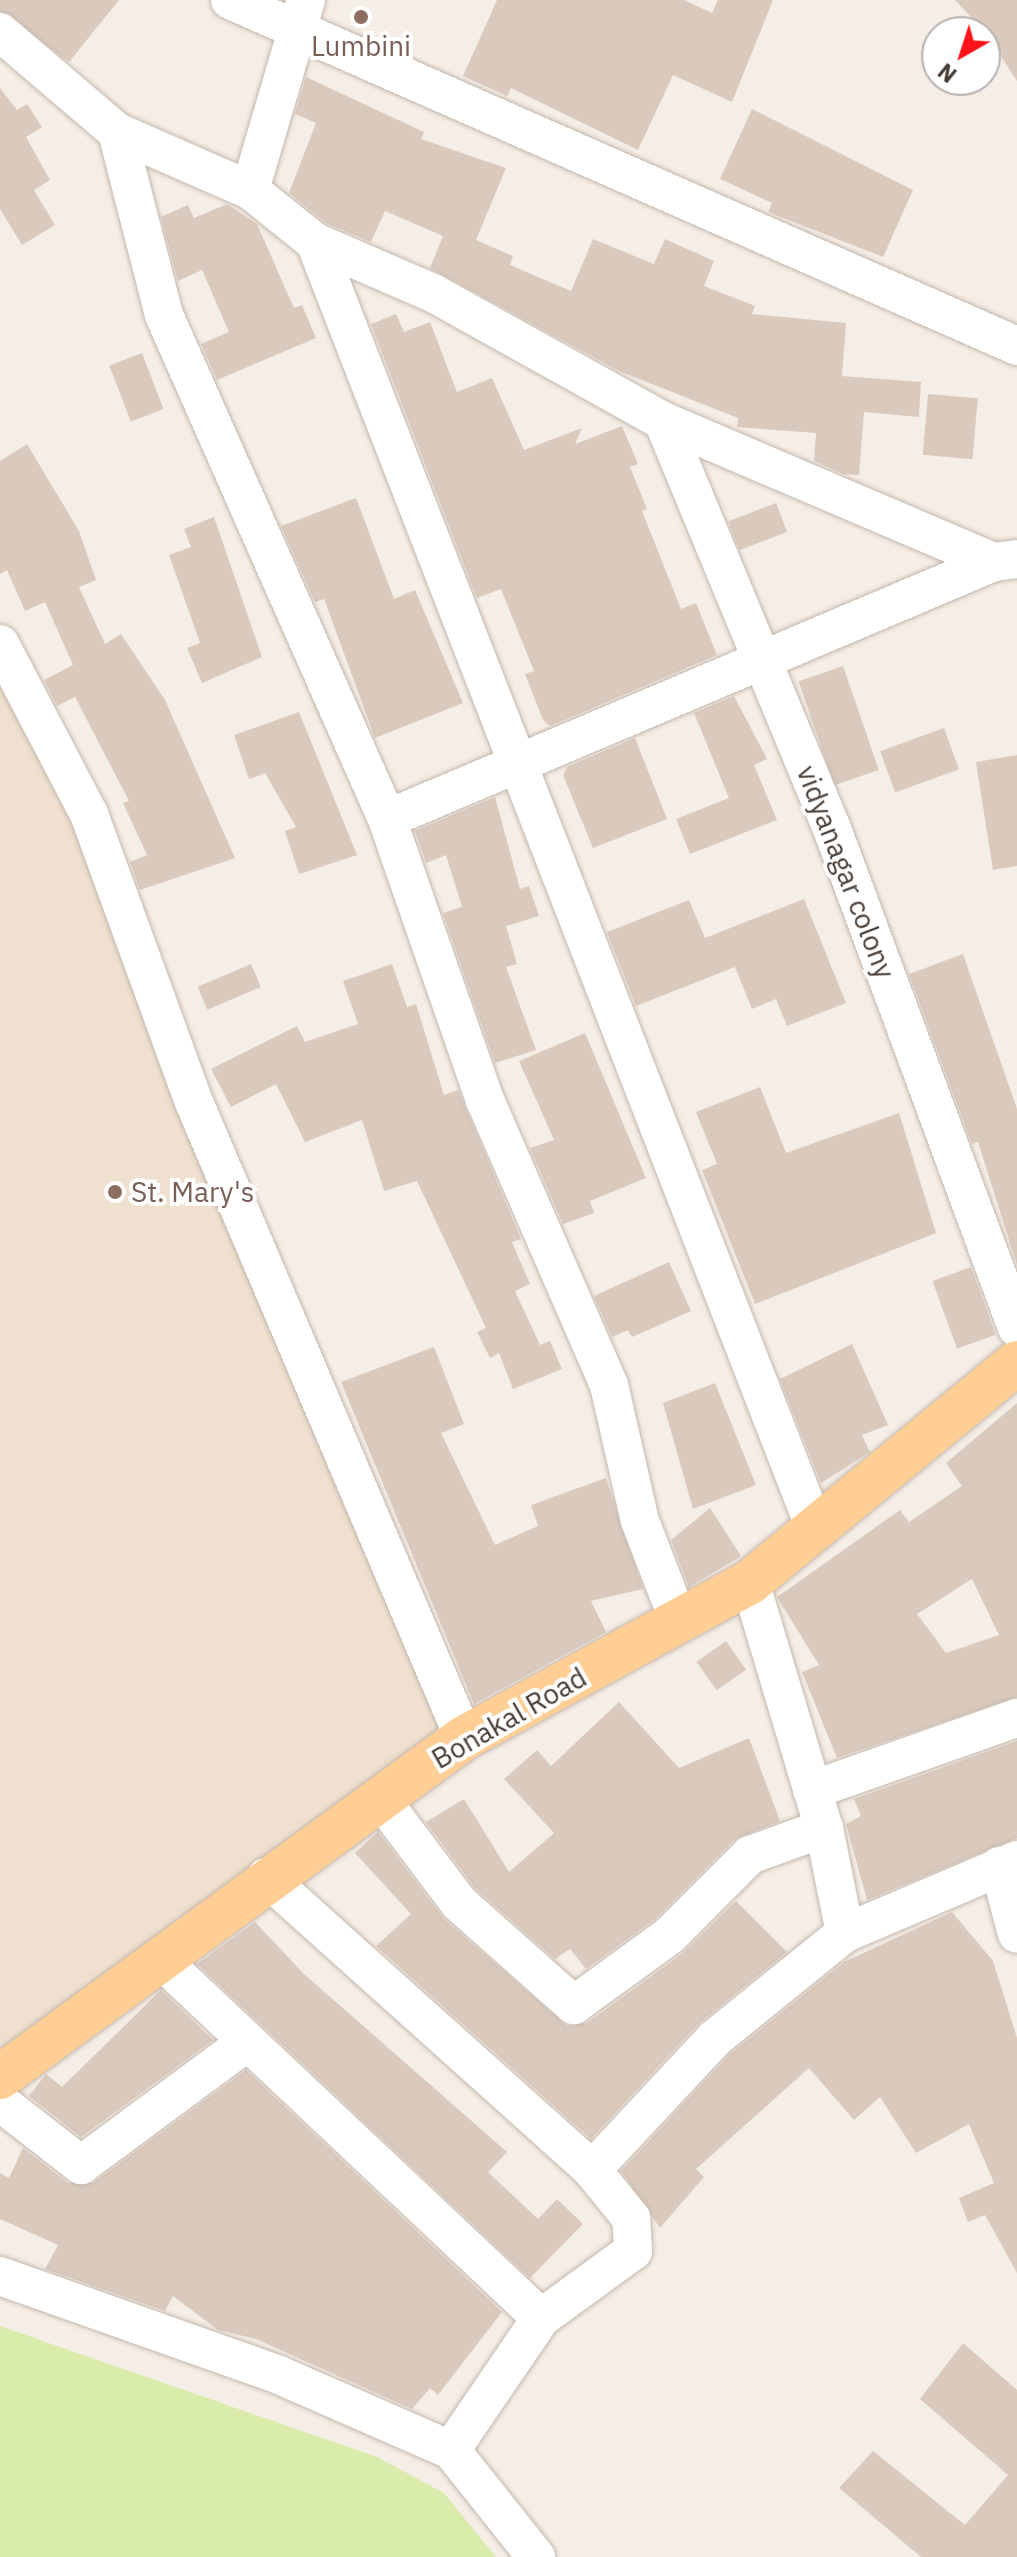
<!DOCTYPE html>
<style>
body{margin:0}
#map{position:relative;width:1017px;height:2557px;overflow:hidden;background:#f5eee7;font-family:"IBM Plex Sans",sans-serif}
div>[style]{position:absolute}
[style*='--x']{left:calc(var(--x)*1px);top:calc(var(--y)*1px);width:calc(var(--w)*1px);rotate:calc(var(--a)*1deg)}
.education>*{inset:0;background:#efe0cf}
.green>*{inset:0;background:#daecac}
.building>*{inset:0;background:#dacabe;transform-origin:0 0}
.roads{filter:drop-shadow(0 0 2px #c4b7ab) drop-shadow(0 0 2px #c4b7ab)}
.minor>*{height:38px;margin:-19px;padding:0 19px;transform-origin:19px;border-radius:19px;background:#fff}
.major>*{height:44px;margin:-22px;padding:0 22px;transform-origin:22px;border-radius:22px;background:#ffce95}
.dots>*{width:22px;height:22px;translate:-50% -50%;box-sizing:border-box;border:4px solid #fff;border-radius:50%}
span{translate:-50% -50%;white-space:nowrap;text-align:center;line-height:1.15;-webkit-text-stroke:8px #fff;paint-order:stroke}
.education-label{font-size:28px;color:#785e54}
.left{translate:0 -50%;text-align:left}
.street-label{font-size:28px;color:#483d35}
.north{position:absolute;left:921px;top:16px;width:80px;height:80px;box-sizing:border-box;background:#fff;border:2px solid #b6b1ae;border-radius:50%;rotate:219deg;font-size:22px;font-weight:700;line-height:32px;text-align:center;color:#483d35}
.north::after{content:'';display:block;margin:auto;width:28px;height:36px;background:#ff1319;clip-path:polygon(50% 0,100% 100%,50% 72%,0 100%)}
</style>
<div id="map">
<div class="education">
<div style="clip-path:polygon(0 652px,462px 1731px,0 2065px)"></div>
</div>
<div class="green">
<div style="clip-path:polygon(0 2326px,377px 2457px,444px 2493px,496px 2557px,0 2557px)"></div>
</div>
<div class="building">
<div style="clip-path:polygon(0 0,119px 0,69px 62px,0 11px)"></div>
<div style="clip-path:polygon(497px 0,684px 0,712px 13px,718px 0,773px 0,732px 102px,673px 75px,638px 150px,511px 88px,507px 96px,463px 76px)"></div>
<div style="clip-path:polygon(955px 0,1017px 0,1017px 81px,985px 32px)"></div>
<div style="clip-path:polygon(306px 77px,424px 132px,421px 139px,506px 168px,476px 240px,513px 256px,510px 265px,571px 291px,593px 239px,654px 264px,665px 239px,714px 261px,704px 286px,755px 306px,752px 314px,846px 323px,842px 376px,921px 382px,919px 417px,864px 412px,859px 475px,843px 474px,814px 461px,816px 433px,737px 427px,738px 418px,619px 371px,430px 268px,443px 236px,385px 211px,371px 242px,326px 223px,289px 193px,316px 123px,295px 114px)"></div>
<div style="clip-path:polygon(0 88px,17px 110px,27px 104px,42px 127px,26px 137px,50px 180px,34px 190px,55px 225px,22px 245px,0 209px)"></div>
<div style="clip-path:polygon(752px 109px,913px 190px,883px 257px,768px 212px,772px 203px,720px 179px)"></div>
<div style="clip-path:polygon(227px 204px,257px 224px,294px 308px,302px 305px,316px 338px,217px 380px,201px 344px,229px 332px,202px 270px,178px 281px,161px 217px,188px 205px,194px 218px)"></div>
<div style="clip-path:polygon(396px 314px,404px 332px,430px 322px,457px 392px,492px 378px,524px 450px,582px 428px,575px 444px,622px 426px,638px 464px,630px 467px,647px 509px,642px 511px,681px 609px,696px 603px,717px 655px,550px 726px,543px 720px,525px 674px,534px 671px,501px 589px,477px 598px,371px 324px)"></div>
<div style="left:142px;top:353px;width:60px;height:35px;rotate:69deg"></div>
<div style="left:928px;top:394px;width:50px;height:61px;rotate:5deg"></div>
<div style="clip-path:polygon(27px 444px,79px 531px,96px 580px,79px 587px,105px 644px,121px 634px,165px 700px,235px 858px,140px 890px,130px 862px,147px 855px,123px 803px,129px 801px,75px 697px,57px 706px,44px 680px,73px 665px,45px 602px,25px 611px,7px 570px,0 574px,0 461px)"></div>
<div style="clip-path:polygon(356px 498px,394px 599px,415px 590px,463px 703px,375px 738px,324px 599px,315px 602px,281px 526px)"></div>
<div style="left:776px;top:503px;width:31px;height:51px;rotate:69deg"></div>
<div style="clip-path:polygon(214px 517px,262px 657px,202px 683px,187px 648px,200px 643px,169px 555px,191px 547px,184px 529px)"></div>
<div style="left:843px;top:666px;width:110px;height:47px;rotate:71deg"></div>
<div style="clip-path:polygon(734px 696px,767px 759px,754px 765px,777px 820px,690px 854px,676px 819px,729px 798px,694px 713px)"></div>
<div style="clip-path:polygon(299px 712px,357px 855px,299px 874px,285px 831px,296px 827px,265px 773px,249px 779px,234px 735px)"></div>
<div style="left:944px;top:728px;width:44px;height:68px;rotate:70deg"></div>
<div style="clip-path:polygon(635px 738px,667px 819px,593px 848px,563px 775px,567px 767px)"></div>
<div style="clip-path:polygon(1017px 755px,1017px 866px,993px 870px,976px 762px)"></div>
<div style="clip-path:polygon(495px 797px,520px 889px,529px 886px,539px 916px,506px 926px,517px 964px,506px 967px,536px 1050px,495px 1063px,443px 913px,462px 907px,446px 855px,426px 863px,415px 831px)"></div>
<div style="clip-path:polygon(804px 899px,846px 1003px,787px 1026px,776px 999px,752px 1009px,735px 967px,636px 1006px,607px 932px,689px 900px,705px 938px)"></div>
<div style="clip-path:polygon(963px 954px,1017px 1109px,1017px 1265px,978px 1142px,972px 1144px,909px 974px)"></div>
<div style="left:251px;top:964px;width:25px;height:58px;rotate:67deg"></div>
<div style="clip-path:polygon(392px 964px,407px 1007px,416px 1004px,444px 1095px,458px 1090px,521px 1239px,512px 1242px,530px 1284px,515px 1291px,540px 1345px,550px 1341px,562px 1369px,513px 1389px,499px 1353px,490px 1358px,477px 1332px,486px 1328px,417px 1181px,384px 1191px,362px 1120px,305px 1142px,276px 1084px,231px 1107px,211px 1069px,297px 1026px,305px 1042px,358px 1024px,343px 981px)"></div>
<div style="clip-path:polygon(585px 1033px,646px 1178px,590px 1201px,594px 1213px,563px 1224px,530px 1148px,554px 1140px,519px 1061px)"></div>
<div style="clip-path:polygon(760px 1087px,786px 1153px,899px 1113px,936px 1233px,755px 1304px,702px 1170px,717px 1164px,696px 1112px)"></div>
<div style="clip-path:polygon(669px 1262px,691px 1311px,632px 1337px,628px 1330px,612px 1337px,594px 1296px)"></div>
<div style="left:971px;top:1267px;width:72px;height:41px;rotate:70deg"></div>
<div style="clip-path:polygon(852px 1344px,888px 1425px,862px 1435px,870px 1452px,821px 1483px,780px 1379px)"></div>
<div style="clip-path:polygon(434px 1347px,464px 1424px,441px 1433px,495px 1545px,538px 1526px,531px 1505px,606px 1478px,643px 1589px,591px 1601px,606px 1632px,474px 1704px,341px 1382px)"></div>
<div style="clip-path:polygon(715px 1383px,756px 1485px,693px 1509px,663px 1403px)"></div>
<div style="clip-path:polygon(evenodd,1017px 1403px,1017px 1697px,837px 1758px,802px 1672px,819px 1665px,777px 1597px,900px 1510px,909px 1522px,962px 1486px,946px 1463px,1017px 1403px,972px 1579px,999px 1635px,946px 1653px,917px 1614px,972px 1579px)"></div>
<div style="clip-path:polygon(710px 1508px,741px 1556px,689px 1587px,671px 1540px)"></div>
<div style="left:726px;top:1641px;width:35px;height:36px;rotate:55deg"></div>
<div style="clip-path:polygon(619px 1702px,679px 1768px,749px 1738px,780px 1821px,735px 1839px,655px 1919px,586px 1969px,570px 1949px,555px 1959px,475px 1888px,426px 1822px,464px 1799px,509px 1872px,554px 1833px,504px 1779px,537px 1750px,551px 1766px)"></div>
<div style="clip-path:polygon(1017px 1741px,1017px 1838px,867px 1900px,846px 1824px,861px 1816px,854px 1799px)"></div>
<div style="clip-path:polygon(378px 1832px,444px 1919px,567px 2026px,587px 2023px,682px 1954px,736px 1901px,787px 1952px,698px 2024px,591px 2139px,376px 1946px,411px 1914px,355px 1853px)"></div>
<div style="clip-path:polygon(952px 1912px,993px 1961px,1017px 2038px,1017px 2273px,985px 2215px,968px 2222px,959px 2198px,994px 2183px,969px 2124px,916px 2153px,880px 2097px,854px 2120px,809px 2068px,696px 2169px,704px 2177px,660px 2228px,621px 2171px,729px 2055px,844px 1962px)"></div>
<div style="clip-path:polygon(255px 1922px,304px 1974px,507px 2152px,488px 2172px,538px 2219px,557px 2199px,583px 2224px,530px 2278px,197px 1964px)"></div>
<div style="clip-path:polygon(161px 1990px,213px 2040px,81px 2137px,29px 2096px,46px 2074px,62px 2087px)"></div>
<div style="clip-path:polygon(246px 2070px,502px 2312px,438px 2395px,430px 2388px,412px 2409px,256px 2339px,218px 2330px,173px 2296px,165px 2311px,45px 2269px,58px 2245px,0 2219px,0 2173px,9px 2178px,23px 2148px,68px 2183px,93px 2183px)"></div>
<div style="clip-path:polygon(963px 2343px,1017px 2390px,1017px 2557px,921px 2557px,839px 2488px,873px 2451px,965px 2525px,1008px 2475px,920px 2399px)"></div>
</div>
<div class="roads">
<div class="minor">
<div style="--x:230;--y:0;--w:860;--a:23.73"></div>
<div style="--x:0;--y:32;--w:154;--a:40.5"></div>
<div style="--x:117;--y:132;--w:145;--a:23.6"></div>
<div style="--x:250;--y:190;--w:83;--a:38.7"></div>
<div style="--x:315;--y:242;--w:129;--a:23.4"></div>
<div style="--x:433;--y:293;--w:263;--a:29.1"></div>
<div style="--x:663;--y:421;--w:360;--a:23.1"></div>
<div style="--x:994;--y:562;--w:23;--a:-7"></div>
<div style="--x:117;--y:132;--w:189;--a:75.6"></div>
<div style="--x:164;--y:315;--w:551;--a:66.13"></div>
<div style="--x:387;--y:819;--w:298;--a:70.8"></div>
<div style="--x:485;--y:1100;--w:311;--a:66.5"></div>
<div style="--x:609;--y:1385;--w:139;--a:77.2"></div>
<div style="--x:640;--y:1521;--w:108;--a:68.9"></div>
<div style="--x:250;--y:190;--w:198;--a:-73.6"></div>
<div style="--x:315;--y:242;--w:1378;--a:68.76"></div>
<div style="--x:663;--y:421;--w:438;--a:67.5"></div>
<div style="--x:831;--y:826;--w:535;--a:69.67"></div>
<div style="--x:0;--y:644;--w:192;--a:62.4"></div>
<div style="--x:89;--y:814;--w:307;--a:70"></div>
<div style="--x:194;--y:1102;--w:691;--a:67"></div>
<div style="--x:387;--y:819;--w:659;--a:-22.95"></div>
<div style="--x:750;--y:1582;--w:257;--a:73.3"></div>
<div style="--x:824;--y:1828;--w:107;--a:78.7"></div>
<div style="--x:812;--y:1790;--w:217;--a:-19.4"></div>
<div style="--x:380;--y:1798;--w:131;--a:53"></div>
<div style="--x:459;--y:1903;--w:154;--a:41.6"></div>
<div style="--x:574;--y:2005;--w:117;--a:-36"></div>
<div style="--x:669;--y:1936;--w:115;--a:-45"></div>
<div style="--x:750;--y:1855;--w:79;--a:-20"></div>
<div style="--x:999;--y:1866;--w:70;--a:75.2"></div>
<div style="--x:266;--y:1877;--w:438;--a:41.9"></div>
<div style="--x:159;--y:1958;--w:525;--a:43.3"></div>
<div style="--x:0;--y:2102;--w:103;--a:37.9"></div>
<div style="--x:81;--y:2165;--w:207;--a:-36.5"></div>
<div style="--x:0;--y:2276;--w:296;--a:19.5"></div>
<div style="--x:279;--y:2375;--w:188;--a:23.6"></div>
<div style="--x:451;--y:2450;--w:137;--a:51.5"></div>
<div style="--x:451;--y:2450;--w:160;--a:-55.7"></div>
<div style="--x:541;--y:2318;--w:114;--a:-36.1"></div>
<div style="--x:633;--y:2251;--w:33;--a:-93"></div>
<div style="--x:631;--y:2218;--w:62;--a:-129.1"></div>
<div style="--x:592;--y:2170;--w:179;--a:-47"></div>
<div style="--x:714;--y:2039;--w:169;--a:-39"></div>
<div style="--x:845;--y:1933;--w:187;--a:-23"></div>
</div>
<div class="major">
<div style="--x:0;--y:2077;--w:575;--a:-36.15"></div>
<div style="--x:464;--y:1738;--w:326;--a:-28.6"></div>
<div style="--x:750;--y:1582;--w:345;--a:-39.4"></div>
</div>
</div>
<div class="dots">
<div style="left:361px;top:17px;background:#8d6e63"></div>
<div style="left:115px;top:1192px;background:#8d6e63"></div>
</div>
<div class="education-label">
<span style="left:361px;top:46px">Lumbini</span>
<span class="left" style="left:131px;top:1192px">St. Mary's</span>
</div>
<div class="street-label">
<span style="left:846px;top:872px;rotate:69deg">vidyanagar colony</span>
<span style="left:509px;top:1718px;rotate:-30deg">Bonakal Road</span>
</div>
<div class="north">N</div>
</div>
